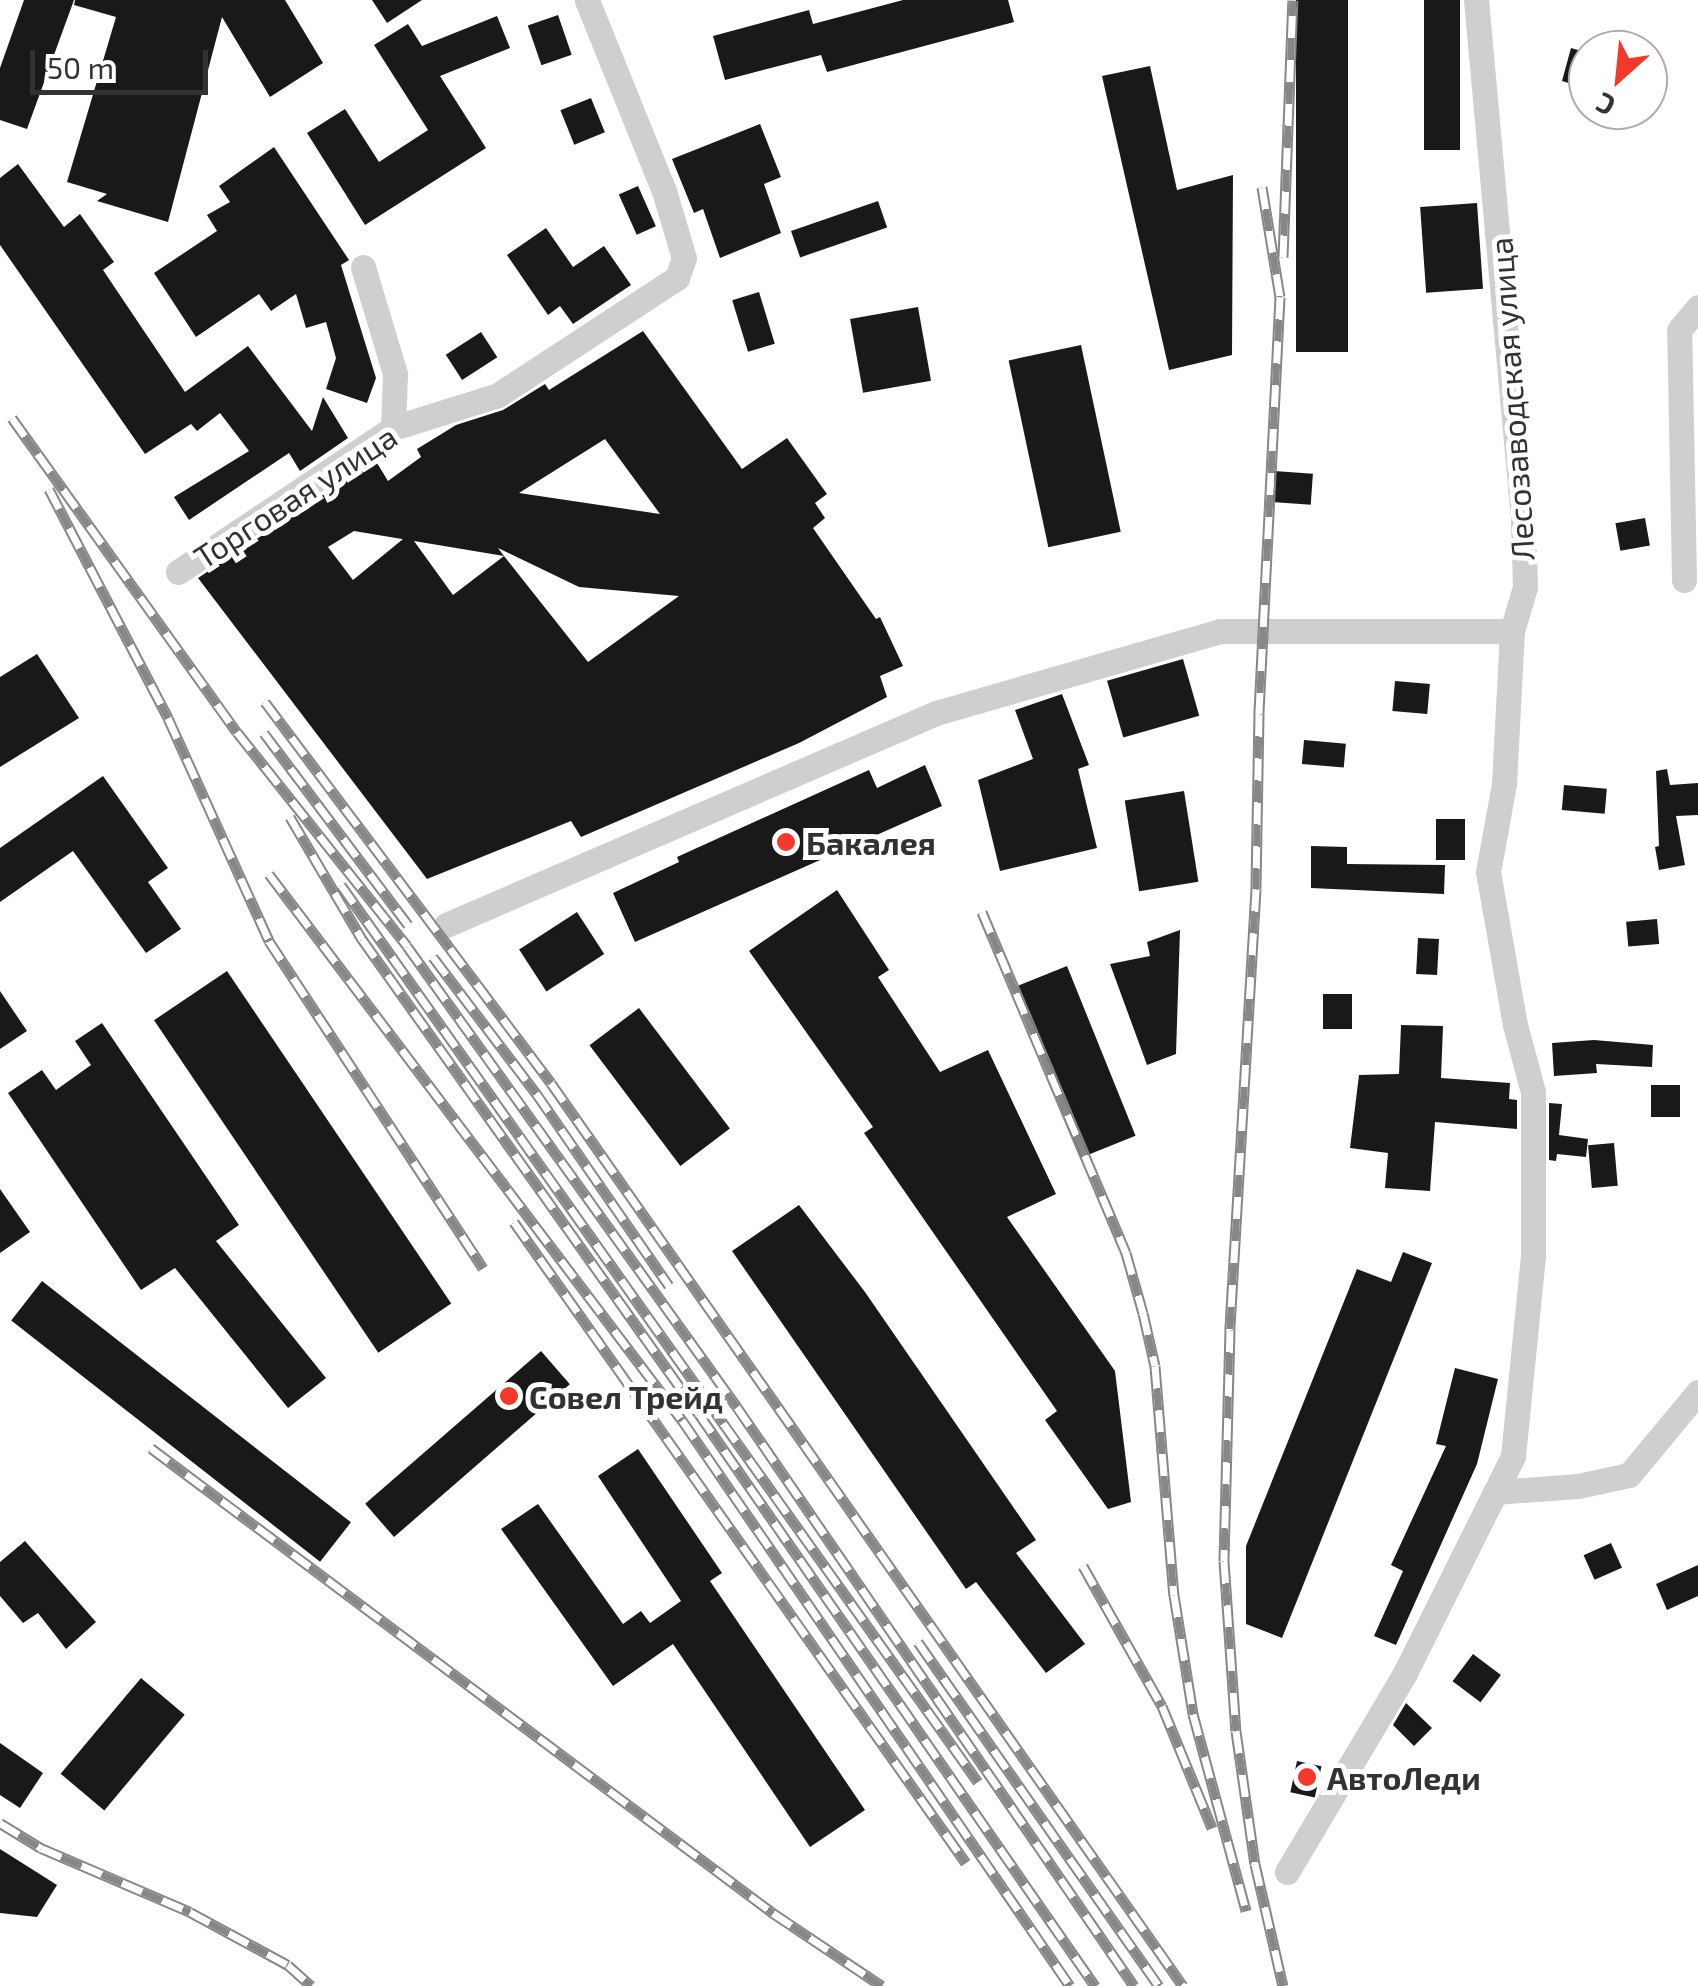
<!DOCTYPE html>
<meta charset="utf-8">
<style>
body{margin:0}
#map{position:relative;width:1698px;height:1986px;overflow:hidden;background:#fff;font-family:"Exo 2",sans-serif}
div>[style]{position:absolute}
[style*='--x']{left:calc(var(--x)*1px);top:calc(var(--y)*1px);width:calc(var(--w)*1px);rotate:calc(var(--a)*1deg)}
.building>*{inset:0;background:#191919;transform-origin:0 0}
.street>*{height:25px;margin:-12.5px;padding:0 12.5px;transform-origin:12.5px;border-radius:12.5px;background:#cfcfcf}
.rail>*{height:11px;margin-top:-5.5px;transform-origin:0;background:repeating-linear-gradient(90deg,#fff 0 22px,#878787 0 44px);box-sizing:border-box;border-block:2px solid #878787}
.dots>*{width:28px;height:28px;translate:-50% -50%;box-sizing:border-box;border:5px solid #fff;border-radius:50%}
span{translate:-50% -50%;white-space:nowrap;text-align:center;line-height:1.15;-webkit-text-stroke:10px #fff;paint-order:stroke}
.street-label{font-size:32px;color:#323232}
.poi-label{font-size:32px;color:#323232;font-weight:700}
.left{translate:0 -50%;text-align:left}
.north{position:absolute;left:1568px;top:30px;width:100px;height:100px;box-sizing:border-box;background:#fff;border:2px solid #adadad;border-radius:50%;rotate:207deg;font-size:28px;font-weight:700;line-height:40px;text-align:center;color:#323232}
.north::after{content:'';display:block;margin:auto;width:35px;height:45px;background:#f3392b;clip-path:polygon(50% 0,100% 100%,50% 72%,0 100%)}
.scale{position:absolute;left:30px;top:50px;width:178px;height:45px;box-sizing:border-box;border:5px solid #323232;border-top:0;padding-left:12px;font-size:30px;line-height:35px;white-space:nowrap;color:#323232;-webkit-text-stroke:8px #fff;paint-order:stroke}
</style>
<div id="map">
<div class="building">
<div style="clip-path:polygon(24px 0,74px 0,27px 129px,0 120px,0 68px)"></div>
<div style="clip-path:polygon(75px 0,285px 0,323px 63px,270px 97px,222px 17px,168px 222px,97px 201px,107px 194px,67px 182px,116px 17px,74px 5px)"></div>
<div style="clip-path:polygon(372px 0,422px 0,387px 23px)"></div>
<div style="clip-path:polygon(903px 0,1008px 0,1014px 22px,827px 72px,821px 55px,725px 80px,713px 36px,809px 10px,813px 24px)"></div>
<div style="left:1296px;top:0;width:52px;height:352px"></div>
<div style="left:1424px;top:0;width:36px;height:150px"></div>
<div style="left:558px;top:15px;width:42px;height:32px;rotate:71deg"></div>
<div style="clip-path:polygon(497px 16px,510px 48px,440px 76px,486px 148px,365px 225px,307px 133px,345px 109px,379px 162px,428px 130px,374px 45px,408px 24px,422px 46px)"></div>
<div style="clip-path:polygon(1571px 48px,1588px 53px,1588px 89px,1562px 81px)"></div>
<div style="clip-path:polygon(1150px 66px,1177px 190px,1233px 175px,1232px 355px,1169px 370px,1102px 76px)"></div>
<div style="left:591px;top:98px;width:37px;height:33px;rotate:68deg"></div>
<div style="clip-path:polygon(760px 124px,781px 177px,764px 184px,781px 233px,720px 258px,703px 209px,694px 213px,672px 159px)"></div>
<div style="clip-path:polygon(274px 147px,349px 260px,341px 265px,376px 378px,367px 403px,326px 389px,336px 358px,326px 322px,306px 328px,296px 294px,271px 311px,259px 294px,196px 337px,154px 273px,217px 231px,207px 215px,230px 202px,219px 186px)"></div>
<div style="clip-path:polygon(18px 164px,64px 227px,80px 214px,114px 262px,103px 270px,185px 392px,248px 346px,312px 431px,323px 397px,348px 438px,300px 471px,289px 453px,189px 520px,174px 497px,249px 451px,220px 413px,197px 431px,191px 424px,145px 454px,0 245px,0 178px)"></div>
<div style="left:638px;top:186px;width:44px;height:21px;rotate:66deg"></div>
<div style="left:878px;top:201px;width:28px;height:92px;rotate:71deg"></div>
<div style="left:1477px;top:203px;width:86px;height:57px;rotate:86deg"></div>
<div style="clip-path:polygon(546px 228px,573px 267px,604px 246px,631px 285px,573px 324px,560px 306px,548px 315px,507px 255px)"></div>
<div style="left:759px;top:292px;width:54px;height:28px;rotate:73deg"></div>
<div style="left:918px;top:307px;width:75px;height:69px;rotate:80deg"></div>
<div style="clip-path:polygon(evenodd,643px 331px,742px 469px,787px 438px,827px 494px,815px 503px,825px 518px,813px 528px,876px 619px,880px 617px,903px 666px,880px 676px,887px 697px,799px 743px,581px 837px,571px 821px,427px 879px,198px 578px,371px 463px,377px 463px,388px 481px,421px 457px,417px 449px,456px 425px,503px 410px,545px 384px,549px 390px,643px 331px,605px 439px,660px 514px,519px 493px,605px 439px,643px 331px,354px 531px,402px 539px,403px 539px,353px 580px,328px 547px,354px 531px,643px 331px,414px 541px,504px 556px,498px 548px,579px 587px,679px 596px,588px 662px,504px 556px,453px 595px,414px 541px)"></div>
<div style="left:481px;top:332px;width:30px;height:42px;rotate:57deg"></div>
<div style="left:1081px;top:345px;width:191px;height:74px;rotate:78deg"></div>
<div style="left:1274px;top:471px;width:39px;height:31px;rotate:4deg"></div>
<div style="left:1645px;top:518px;width:28px;height:30px;rotate:80deg"></div>
<div style="clip-path:polygon(37px 654px,79px 718px,0 767px,0 677px)"></div>
<div style="left:1183px;top:659px;width:59px;height:79px;rotate:74deg"></div>
<div style="left:1395px;top:681px;width:35px;height:30px;rotate:5deg"></div>
<div style="clip-path:polygon(1062px 694px,1089px 765px,1078px 769px,1097px 848px,1000px 871px,978px 780px,1033px 759px,1015px 710px)"></div>
<div style="left:1304px;top:740px;width:42px;height:24px;rotate:5deg"></div>
<div style="clip-path:polygon(925px 765px,942px 806px,635px 942px,613px 893px,679px 862px,677px 857px,869px 770px,877px 788px)"></div>
<div style="clip-path:polygon(1667px 769px,1670px 785px,1698px 783px,1698px 815px,1676px 816px,1685px 865px,1659px 870px,1655px 847px,1659px 846px,1656px 771px)"></div>
<div style="clip-path:polygon(103px 776px,168px 868px,148px 882px,181px 929px,146px 953px,73px 851px,0 902px,0 848px)"></div>
<div style="left:1564px;top:785px;width:43px;height:25px;rotate:5deg"></div>
<div style="left:1184px;top:791px;width:92px;height:60px;rotate:81deg"></div>
<div style="left:1436px;top:819px;width:29px;height:41px"></div>
<div style="clip-path:polygon(1311px 846px,1347px 847px,1347px 864px,1445px 865px,1444px 894px,1311px 888px)"></div>
<div style="clip-path:polygon(837px 890px,889px 970px,878px 977px,940px 1072px,988px 1050px,1056px 1194px,1007px 1217px,1115px 1371px,1131px 1502px,1108px 1509px,1045px 1420px,1057px 1411px,864px 1133px,873px 1127px,749px 951px)"></div>
<div style="left:577px;top:912px;width:50px;height:69px;rotate:57deg"></div>
<div style="left:1657px;top:919px;width:25px;height:31px;rotate:85deg"></div>
<div style="clip-path:polygon(1180px 930px,1176px 1054px,1147px 1065px,1110px 964px,1150px 956px,1147px 942px)"></div>
<div style="left:1418px;top:938px;width:21px;height:36px;rotate:3deg"></div>
<div style="left:1067px;top:966px;width:183px;height:59px;rotate:68deg"></div>
<div style="left:227px;top:971px;width:401px;height:88px;rotate:56deg"></div>
<div style="clip-path:polygon(0 991px,27px 1031px,0 1049px)"></div>
<div style="left:1323px;top:994px;width:29px;height:35px"></div>
<div style="left:639px;top:1008px;width:151px;height:62px;rotate:53deg"></div>
<div style="clip-path:polygon(102px 1023px,239px 1225px,216px 1241px,326px 1378px,288px 1408px,175px 1268px,141px 1290px,8px 1093px,42px 1070px,56px 1090px,91px 1065px,75px 1041px)"></div>
<div style="clip-path:polygon(1401px 1025px,1443px 1026px,1441px 1078px,1510px 1083px,1509px 1099px,1517px 1100px,1517px 1129px,1435px 1122px,1430px 1191px,1385px 1188px,1388px 1153px,1350px 1148px,1359px 1075px,1399px 1074px)"></div>
<div style="clip-path:polygon(1594px 1040px,1653px 1045px,1652px 1067px,1596px 1064px,1597px 1073px,1554px 1076px,1552px 1043px)"></div>
<div style="left:1651px;top:1085px;width:29px;height:32px"></div>
<div style="clip-path:polygon(1549px 1103px,1562px 1104px,1559px 1135px,1588px 1139px,1586px 1157px,1557px 1154px,1556px 1161px,1549px 1160px)"></div>
<div style="left:1614px;top:1143px;width:43px;height:26px;rotate:85deg"></div>
<div style="clip-path:polygon(0 1189px,30px 1232px,0 1253px)"></div>
<div style="clip-path:polygon(799px 1205px,865px 1292px,1036px 1540px,1016px 1553px,1085px 1644px,1046px 1673px,976px 1582px,966px 1589px,732px 1251px)"></div>
<div style="clip-path:polygon(1403px 1252px,1432px 1263px,1282px 1638px,1246px 1624px,1246px 1546px,1357px 1269px,1391px 1282px)"></div>
<div style="left:42px;top:1281px;width:392px;height:50px;rotate:38deg"></div>
<div style="left:541px;top:1351px;width:44px;height:233px;rotate:49deg"></div>
<div style="clip-path:polygon(1455px 1368px,1498px 1379px,1477px 1464px,1396px 1645px,1374px 1636px,1403px 1571px,1391px 1565px,1446px 1446px,1436px 1444px)"></div>
<div style="clip-path:polygon(638px 1449px,722px 1573px,710px 1581px,865px 1810px,810px 1847px,673px 1644px,613px 1686px,501px 1529px,538px 1504px,623px 1624px,641px 1611px,650px 1623px,681px 1601px,598px 1476px)"></div>
<div style="clip-path:polygon(25px 1541px,96px 1622px,66px 1649px,38px 1613px,23px 1623px,0 1596px,0 1562px)"></div>
<div style="left:1611px;top:1543px;width:27px;height:30px;rotate:66deg"></div>
<div style="clip-path:polygon(1698px 1565px,1698px 1596px,1667px 1610px,1656px 1584px)"></div>
<div style="left:1473px;top:1654px;width:35px;height:34px;rotate:37deg"></div>
<div style="left:141px;top:1678px;width:57px;height:125px;rotate:40deg"></div>
<div style="clip-path:polygon(1406px 1703px,1432px 1728px,1414px 1746px,1393px 1725px)"></div>
<div style="clip-path:polygon(0 1743px,43px 1773px,20px 1808px,0 1795px)"></div>
<div style="left:1297px;top:1761px;width:25px;height:32px;rotate:12deg"></div>
<div style="clip-path:polygon(0 1849px,57px 1885px,37px 1917px,0 1913px)"></div>
</div>
<div class="street">
<div style="--x:363;--y:267;--w:112;--a:73.3"></div>
<div style="--x:395;--y:374;--w:54;--a:92.1"></div>
<div style="--x:178;--y:572;--w:259;--a:-33.8"></div>
<div style="--x:393;--y:428;--w:110;--a:-17.4"></div>
<div style="--x:498;--y:395;--w:214;--a:-33.2"></div>
<div style="--x:677;--y:278;--w:21;--a:-71"></div>
<div style="--x:684;--y:258;--w:70;--a:-106.6"></div>
<div style="--x:664;--y:191;--w:206;--a:-112"></div>
<div style="--x:1684;--y:580;--w:250;--a:-91.1"></div>
<div style="--x:1679;--y:330;--w:30;--a:-50"></div>
<div style="--x:446;--y:925;--w:534;--a:-23.4"></div>
<div style="--x:936;--y:713;--w:296;--a:-16.1"></div>
<div style="--x:1220;--y:631;--w:292;--a:0"></div>
<div style="--x:1495;--y:1492;--w:83;--a:-4.1"></div>
<div style="--x:1578;--y:1486;--w:52;--a:-12.2"></div>
<div style="--x:1629;--y:1475;--w:108;--a:-50.3"></div>
<div style="--x:1287;--y:1872;--w:231;--a:-59.3"></div>
<div style="--x:1405;--y:1673;--w:242;--a:-63.5"></div>
<div style="--x:1513;--y:1456;--w:202;--a:-84.3"></div>
<div style="--x:1533;--y:1255;--w:163;--a:-90"></div>
<div style="--x:1533;--y:1092;--w:69;--a:-105"></div>
<div style="--x:1515;--y:1025;--w:155;--a:-100"></div>
<div style="--x:1488;--y:872;--w:89;--a:-79.7"></div>
<div style="--x:1504;--y:784;--w:153;--a:-87"></div>
<div style="--x:1512;--y:631;--w:46;--a:-73.5"></div>
<div style="--x:1525;--y:587;--w:68;--a:-91.7"></div>
<div style="--x:1523;--y:519;--w:521;--a:-95.17"></div>
</div>
<div class="rail">
<div style="--x:1262;--y:187;--w:111;--a:80.7"></div>
<div style="--x:1280;--y:297;--w:418;--a:92.9"></div>
<div style="--x:1259;--y:714;--w:175;--a:91"></div>
<div style="--x:1256;--y:889;--w:442;--a:93.4"></div>
<div style="--x:1230;--y:1330;--w:231;--a:91.5"></div>
<div style="--x:1224;--y:1561;--w:170;--a:86"></div>
<div style="--x:1236;--y:1731;--w:134;--a:81.9"></div>
<div style="--x:1255;--y:1864;--w:125;--a:77.1"></div>
<div style="--x:1283;--y:257;--w:257;--a:-87.8"></div>
<div style="--x:12;--y:418;--w:386;--a:54.4"></div>
<div style="--x:237;--y:732;--w:273;--a:51.5"></div>
<div style="--x:407;--y:946;--w:567;--a:54.4"></div>
<div style="--x:737;--y:1407;--w:702;--a:55.56"></div>
<div style="--x:49;--y:489;--w:258;--a:62.5"></div>
<div style="--x:168;--y:718;--w:245;--a:65.6"></div>
<div style="--x:269;--y:941;--w:391;--a:56.8"></div>
<div style="--x:265;--y:702;--w:476;--a:53.1"></div>
<div style="--x:551;--y:1083;--w:1102;--a:55.01"></div>
<div style="--x:264;--y:733;--w:240;--a:53.1"></div>
<div style="--x:290;--y:817;--w:142;--a:59.5"></div>
<div style="--x:362;--y:939;--w:582;--a:54.65"></div>
<div style="--x:699;--y:1414;--w:696;--a:55.3"></div>
<div style="--x:269;--y:874;--w:685;--a:52.9"></div>
<div style="--x:682;--y:1420;--w:686;--a:55.57"></div>
<div style="--x:341;--y:885;--w:1100;--a:54.62"></div>
<div style="--x:982;--y:912;--w:370;--a:67.1"></div>
<div style="--x:1126;--y:1253;--w:62;--a:74.2"></div>
<div style="--x:1143;--y:1313;--w:54;--a:77.2"></div>
<div style="--x:1155;--y:1366;--w:230;--a:85.3"></div>
<div style="--x:1174;--y:1595;--w:121;--a:80.9"></div>
<div style="--x:1193;--y:1714;--w:204;--a:74.9"></div>
<div style="--x:433;--y:957;--w:171;--a:52.9"></div>
<div style="--x:536;--y:1093;--w:234;--a:55.4"></div>
<div style="--x:514;--y:1222;--w:784;--a:54.81"></div>
<div style="--x:151;--y:1448;--w:777;--a:36.78"></div>
<div style="--x:773;--y:1913;--w:131;--a:33.8"></div>
<div style="--x:1083;--y:1566;--w:161;--a:60.6"></div>
<div style="--x:1162;--y:1706;--w:132;--a:67.7"></div>
<div style="--x:918;--y:1642;--w:420;--a:55"></div>
<div style="--x:0;--y:1823;--w:48;--a:31.4"></div>
<div style="--x:41;--y:1848;--w:162;--a:23.2"></div>
<div style="--x:190;--y:1912;--w:111;--a:28.4"></div>
<div style="--x:288;--y:1965;--w:31;--a:42"></div>
</div>
<div class="dots">
<div style="left:786px;top:842px;background:#f3392b"></div>
<div style="left:509px;top:1396px;background:#f3392b"></div>
<div style="left:1307px;top:1777px;background:#f3392b"></div>
</div>
<div class="street-label">
<span style="left:1511px;top:399px;rotate:-94deg">Лесозаводская улица</span>
<span style="left:295px;top:496px;rotate:-33deg">Торговая улица</span>
</div>
<div class="poi-label">
<span class="left" style="left:806px;top:842px">Бакалея</span>
<span class="left" style="left:529px;top:1396px">Совел Трейд</span>
<span class="left" style="left:1327px;top:1777px">АвтоЛеди</span>
</div>
<div class="north">С</div>
<div class="scale">50 m</div>
</div>
